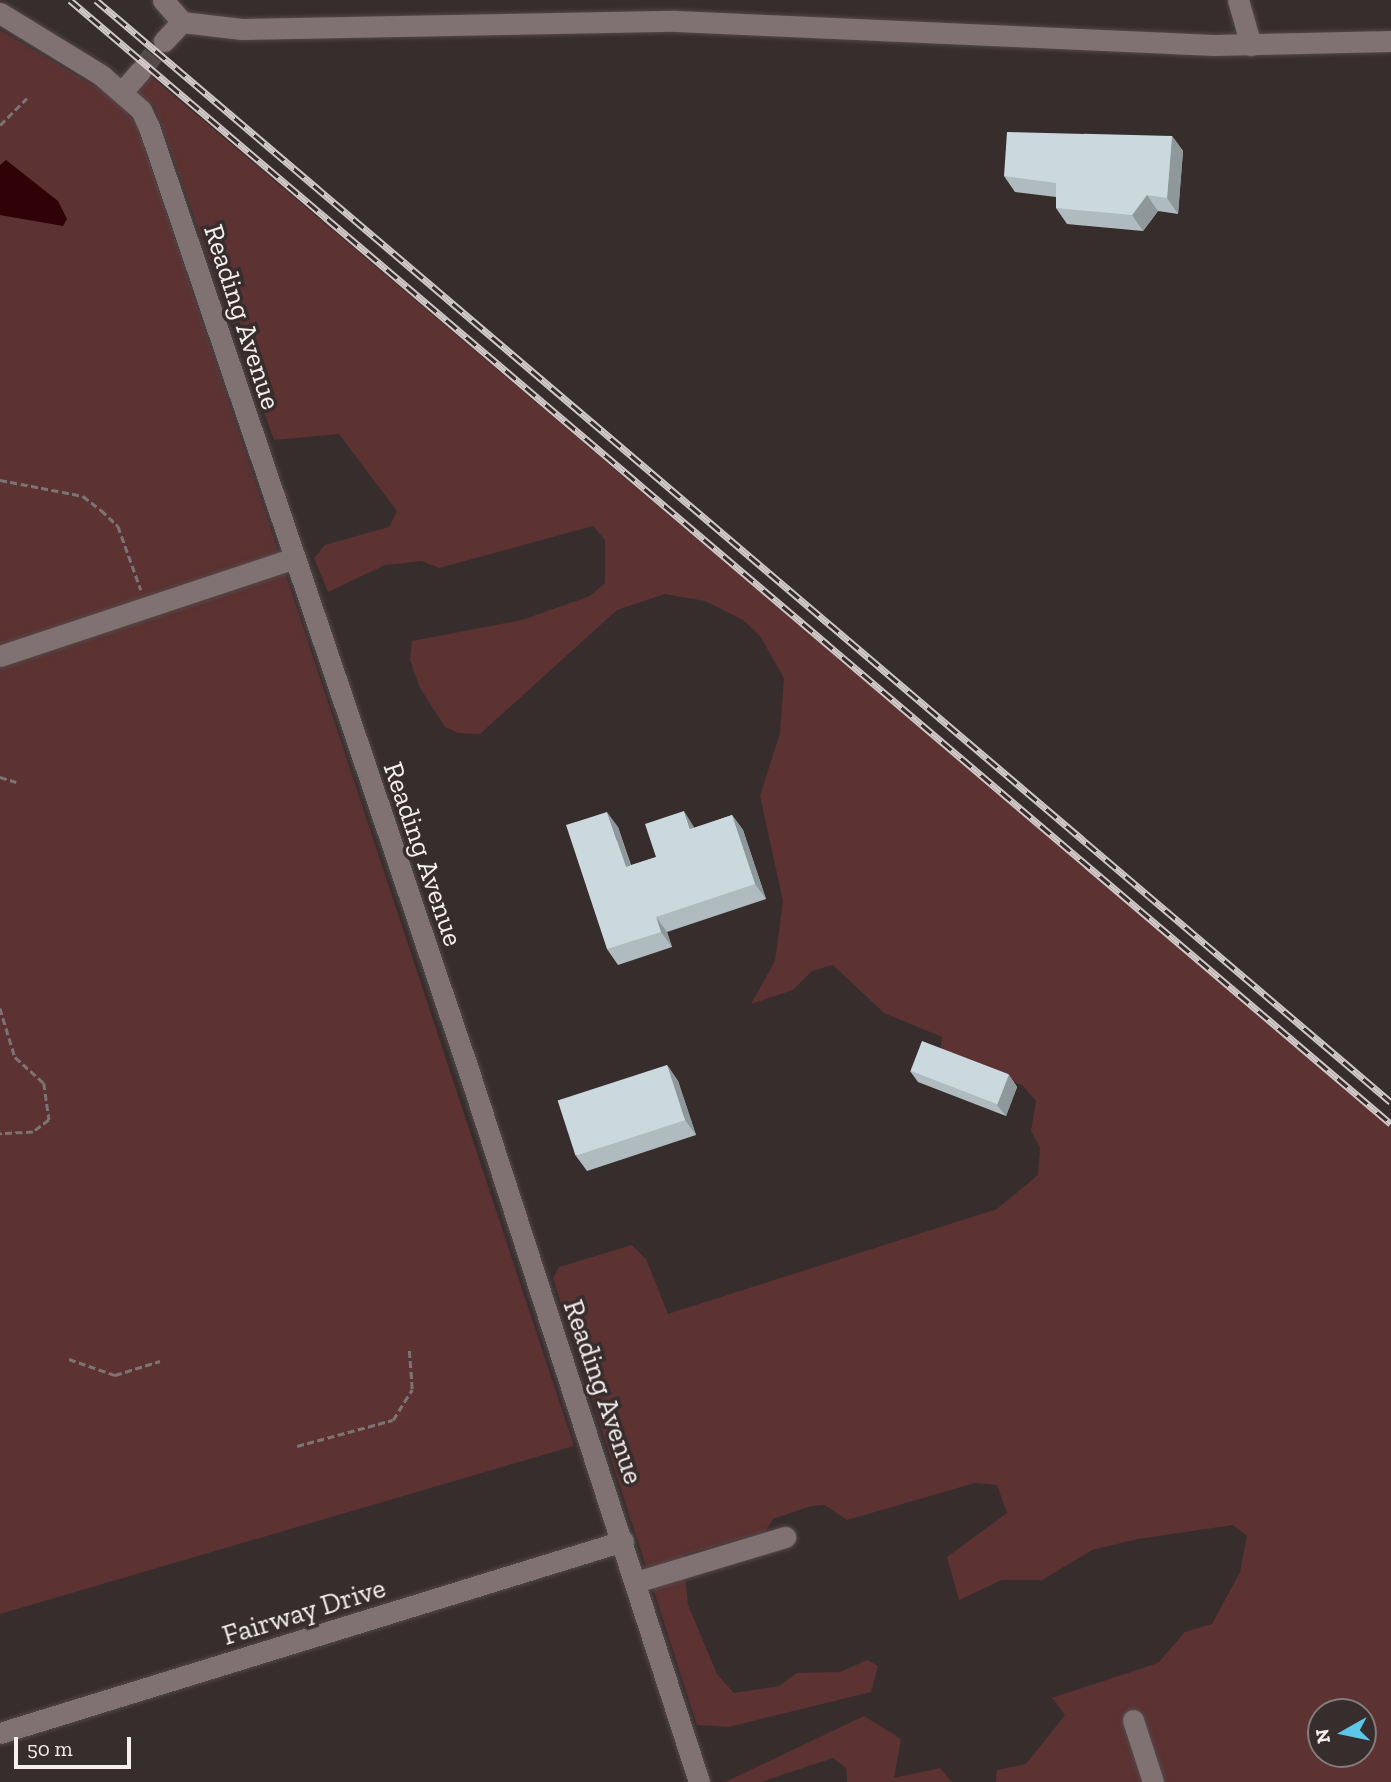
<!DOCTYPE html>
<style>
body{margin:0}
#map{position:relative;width:1391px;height:1782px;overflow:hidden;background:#382d2d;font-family:"Zilla Slab",serif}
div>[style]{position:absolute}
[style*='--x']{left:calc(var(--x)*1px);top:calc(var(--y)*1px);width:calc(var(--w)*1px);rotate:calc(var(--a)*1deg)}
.green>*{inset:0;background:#5c3233}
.water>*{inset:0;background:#2e0206}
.minor-tunnel>*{height:21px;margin-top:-10.5px;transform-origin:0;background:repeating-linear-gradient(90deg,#554a4a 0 21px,transparent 0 31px)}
.path>*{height:2.5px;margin-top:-1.25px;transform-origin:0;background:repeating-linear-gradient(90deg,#7d7372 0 7px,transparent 0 10.5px)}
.roads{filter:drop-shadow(0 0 2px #544949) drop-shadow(0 0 2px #544949)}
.minor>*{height:21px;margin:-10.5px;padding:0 10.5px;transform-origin:10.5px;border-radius:10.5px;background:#807272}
.rail>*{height:7px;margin-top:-3.5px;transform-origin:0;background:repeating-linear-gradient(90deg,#382d2d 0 13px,#d1c8c8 0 26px);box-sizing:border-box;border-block:2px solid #d1c8c8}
.wall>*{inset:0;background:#afbbbf}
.shaded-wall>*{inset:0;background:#8e989b}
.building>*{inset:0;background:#cbd9de;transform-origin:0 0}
span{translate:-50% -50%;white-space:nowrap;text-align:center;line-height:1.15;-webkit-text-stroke:7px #382d2d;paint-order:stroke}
.street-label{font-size:28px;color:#f7efee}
.north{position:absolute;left:1307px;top:1698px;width:70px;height:70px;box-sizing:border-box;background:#382d2d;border:2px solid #847b7a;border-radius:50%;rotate:261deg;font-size:19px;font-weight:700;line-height:28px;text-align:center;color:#f7efee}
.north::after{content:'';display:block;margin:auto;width:24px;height:32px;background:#5cc7e8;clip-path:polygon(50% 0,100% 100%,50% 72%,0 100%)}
.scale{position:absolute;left:14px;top:1737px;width:117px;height:32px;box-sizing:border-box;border:4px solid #f7efee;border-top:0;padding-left:9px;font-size:21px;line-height:24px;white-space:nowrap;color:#f7efee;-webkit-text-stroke:5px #382d2d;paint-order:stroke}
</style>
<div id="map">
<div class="green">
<div style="clip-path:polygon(0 30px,118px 100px,137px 125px,574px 1446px,0 1614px)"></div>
<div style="clip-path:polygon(evenodd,151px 76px,1391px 1127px,1391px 1782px,996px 1782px,997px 1770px,1026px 1764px,1065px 1715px,1052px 1698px,1158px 1663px,1185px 1632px,1212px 1624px,1240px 1572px,1247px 1536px,1233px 1525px,1138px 1539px,1092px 1550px,1042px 1580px,1002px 1580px,959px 1600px,947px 1557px,1007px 1513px,997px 1485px,975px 1483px,847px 1520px,825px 1505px,811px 1506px,773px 1519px,765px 1532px,683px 1555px,688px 1605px,717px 1674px,734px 1693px,779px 1686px,797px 1673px,840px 1672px,867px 1660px,878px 1666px,871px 1692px,729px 1727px,697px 1725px,553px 1278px,559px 1267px,632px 1245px,646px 1259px,668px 1314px,997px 1209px,1038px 1175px,1040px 1147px,1031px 1131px,1036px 1101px,1022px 1085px,940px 1053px,942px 1037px,884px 1013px,833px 965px,812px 971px,793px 990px,751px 1004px,775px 961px,783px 901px,760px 796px,780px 733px,784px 678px,760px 636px,743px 620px,705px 601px,665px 594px,617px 610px,480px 734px,458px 733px,445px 727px,420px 688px,410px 660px,412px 641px,522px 620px,590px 596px,605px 583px,605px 540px,593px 526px,439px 568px,422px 561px,385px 565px,328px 592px,314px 558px,325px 545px,389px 527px,397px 511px,339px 434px,274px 440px,155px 107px,137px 92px,151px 76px,1321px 1712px,1363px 1712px,1363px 1754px,1321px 1754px,1321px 1712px)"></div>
<div style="clip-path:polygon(864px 1716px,901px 1739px,894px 1778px,940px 1768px,952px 1782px,847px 1782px,846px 1768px,833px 1758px,761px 1782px,725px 1782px)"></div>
</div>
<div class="water">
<div style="clip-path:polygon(6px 160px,58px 201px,67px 219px,63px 226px,0 215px,0 165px)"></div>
</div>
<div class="minor-tunnel">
<div style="--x:140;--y:71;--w:38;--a:-51"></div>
</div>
<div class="path">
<div style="--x:0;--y:125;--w:38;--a:-45"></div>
<div style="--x:0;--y:480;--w:85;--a:10.9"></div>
<div style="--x:83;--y:496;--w:23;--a:38"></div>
<div style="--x:101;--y:510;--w:23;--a:43"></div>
<div style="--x:118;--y:526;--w:68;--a:70.2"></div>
<div style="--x:0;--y:777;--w:17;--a:17"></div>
<div style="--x:0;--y:1008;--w:51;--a:73"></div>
<div style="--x:15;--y:1057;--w:39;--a:42"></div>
<div style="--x:44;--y:1083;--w:37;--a:82"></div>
<div style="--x:49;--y:1120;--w:20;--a:143"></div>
<div style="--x:33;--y:1132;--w:33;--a:177"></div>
<div style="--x:69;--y:1359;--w:49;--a:19.2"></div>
<div style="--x:115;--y:1375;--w:47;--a:-17.3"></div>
<div style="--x:297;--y:1446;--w:99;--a:-15.2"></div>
<div style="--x:393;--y:1420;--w:36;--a:-58"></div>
<div style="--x:412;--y:1389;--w:40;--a:-94.3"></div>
</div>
<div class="roads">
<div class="minor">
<div style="--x:163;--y:0;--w:29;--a:49"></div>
<div style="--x:1238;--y:0;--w:47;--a:73.9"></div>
<div style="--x:0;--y:13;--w:119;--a:31.5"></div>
<div style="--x:101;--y:75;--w:53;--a:41.2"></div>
<div style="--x:141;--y:110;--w:19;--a:65"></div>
<div style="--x:149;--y:127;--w:1001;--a:71.29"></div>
<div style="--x:470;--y:1075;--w:743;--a:72.05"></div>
<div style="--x:182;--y:22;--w:60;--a:6.7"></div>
<div style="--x:242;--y:29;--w:434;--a:-1.1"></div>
<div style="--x:676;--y:21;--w:538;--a:2.56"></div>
<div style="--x:1213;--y:45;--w:178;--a:-1.3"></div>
<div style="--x:164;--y:41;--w:26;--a:-47"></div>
<div style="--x:122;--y:92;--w:28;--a:-49"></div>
<div style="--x:0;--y:656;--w:308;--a:-18.4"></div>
<div style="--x:636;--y:1582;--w:156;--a:-16.8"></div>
<div style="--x:1133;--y:1720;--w:65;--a:72.1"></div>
<div style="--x:0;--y:1733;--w:652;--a:-17.13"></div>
</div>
</div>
<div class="rail">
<div style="--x:70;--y:0;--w:1734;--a:40.39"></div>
<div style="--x:96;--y:0;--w:1700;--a:40.4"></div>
</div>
<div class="wall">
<div style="clip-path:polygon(1172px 136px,1183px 151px,1178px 214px,1158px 211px,1143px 231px,1067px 224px,1056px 208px,1056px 197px,1015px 192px,1004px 176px)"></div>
<div style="clip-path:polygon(732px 815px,743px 830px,766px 899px,667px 932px,672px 947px,618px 965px,607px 949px,618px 827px,631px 865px,656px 857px,695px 828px)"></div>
<div style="clip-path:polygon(667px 1065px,678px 1081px,696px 1135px,587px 1171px,576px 1156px)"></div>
<div style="clip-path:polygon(910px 1071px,1009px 1075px,1017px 1087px,1006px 1116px,918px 1082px)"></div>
</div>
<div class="shaded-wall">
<div style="clip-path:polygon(1172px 136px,1183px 151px,1178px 214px,1167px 198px)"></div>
<div style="clip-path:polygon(1147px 195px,1158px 211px,1143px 231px,1132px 215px)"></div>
<div style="clip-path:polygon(684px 811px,694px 827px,701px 845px,690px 829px)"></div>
<div style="clip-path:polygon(607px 812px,618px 827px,636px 883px,626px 867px)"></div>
<div style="clip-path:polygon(732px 815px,743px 830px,766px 899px,755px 884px)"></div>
<div style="clip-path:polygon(656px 917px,667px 932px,672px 947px,661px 932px)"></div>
<div style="clip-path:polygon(667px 1065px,678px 1081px,696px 1135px,685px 1120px)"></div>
<div style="clip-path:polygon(1009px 1075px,1017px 1087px,1006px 1116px,997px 1105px)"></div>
</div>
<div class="building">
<div style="clip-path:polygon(1007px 132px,1172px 136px,1167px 198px,1147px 195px,1132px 215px,1056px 208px,1056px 183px,1004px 176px)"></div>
<div style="clip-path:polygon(684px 811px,690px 829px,732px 815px,755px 884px,656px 917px,661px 932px,607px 949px,566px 825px,607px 812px,626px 867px,656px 857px,645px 824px)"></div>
<div style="left:922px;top:1041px;width:93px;height:32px;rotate:21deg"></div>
<div style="left:667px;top:1065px;width:58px;height:115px;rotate:72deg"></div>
</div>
<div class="street-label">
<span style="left:242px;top:317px;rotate:72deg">Reading Avenue</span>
<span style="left:423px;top:854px;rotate:71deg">Reading Avenue</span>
<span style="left:603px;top:1392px;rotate:71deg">Reading Avenue</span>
<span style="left:304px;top:1612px;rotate:-17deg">Fairway Drive</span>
</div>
<div class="north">N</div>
<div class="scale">50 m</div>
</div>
